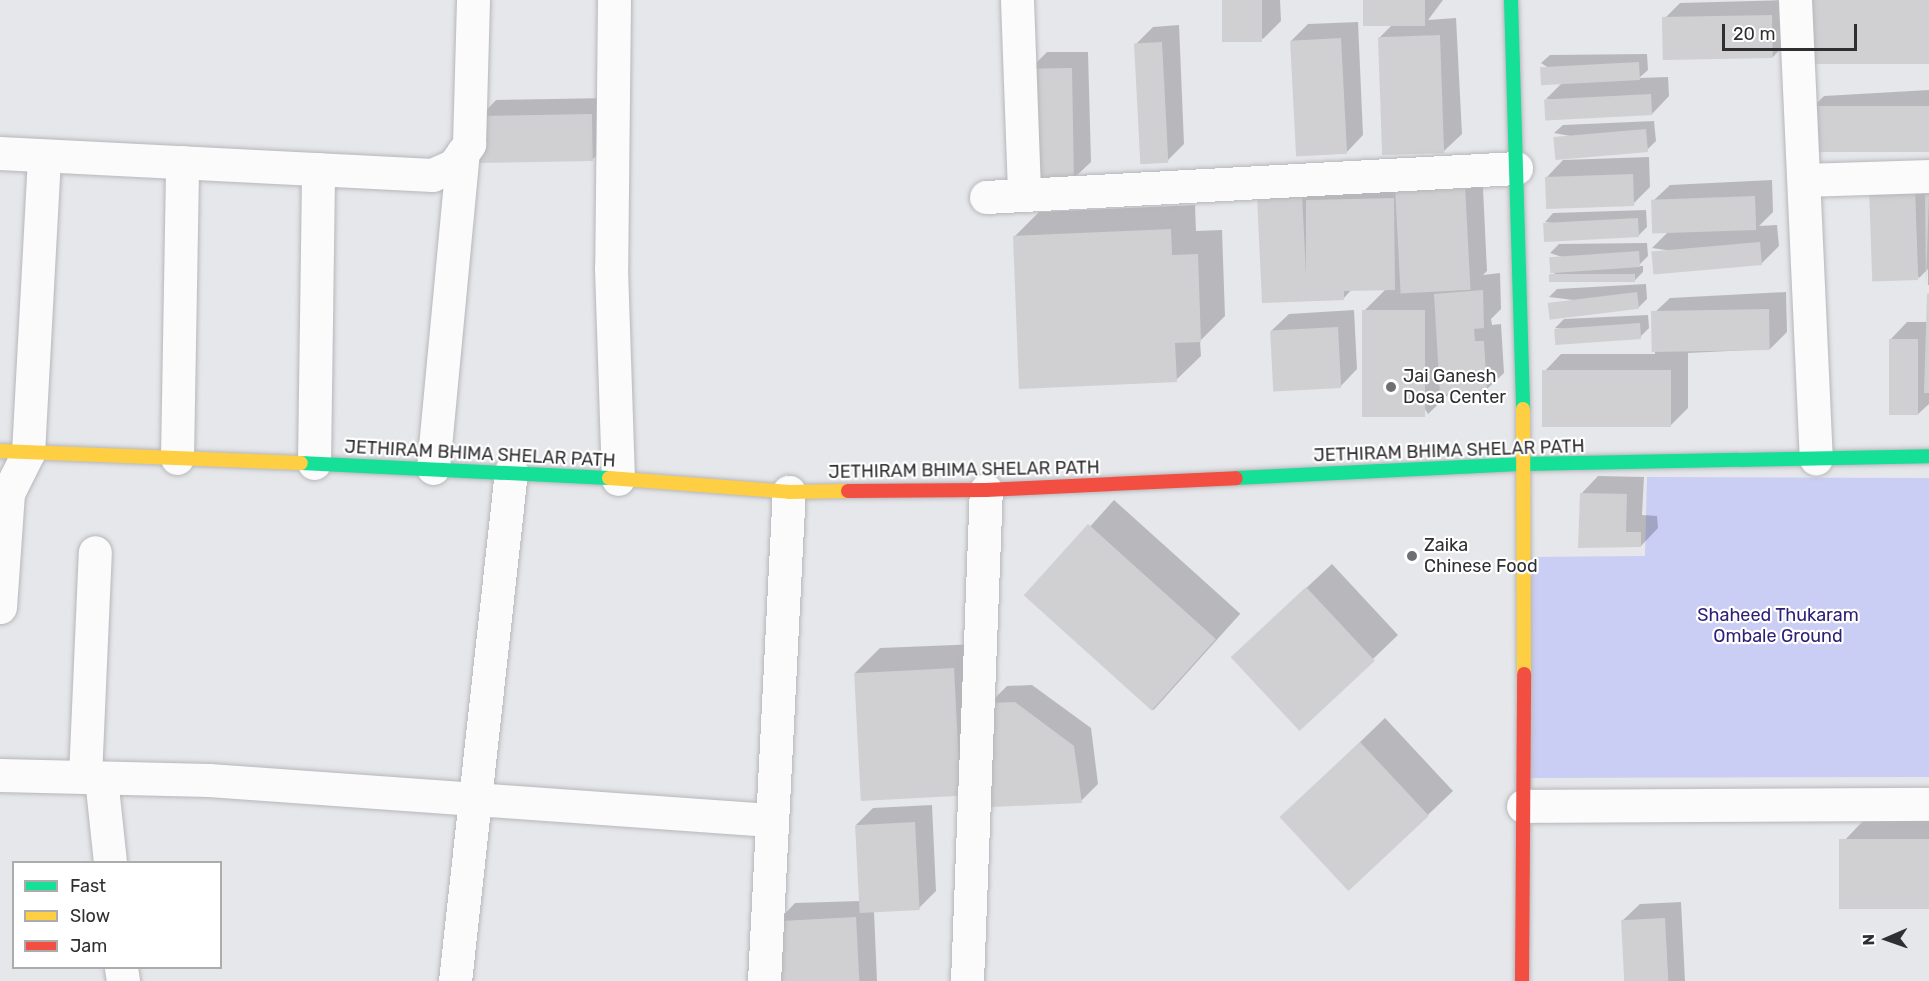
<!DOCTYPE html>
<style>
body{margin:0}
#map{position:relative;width:1929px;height:981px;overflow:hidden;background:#e6e7eb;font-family:Rubik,sans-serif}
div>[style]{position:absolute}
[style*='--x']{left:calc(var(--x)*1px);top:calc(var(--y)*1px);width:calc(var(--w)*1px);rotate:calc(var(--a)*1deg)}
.green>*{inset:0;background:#cacdf4}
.shadow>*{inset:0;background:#0003;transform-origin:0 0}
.building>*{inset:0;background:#d0cfd1;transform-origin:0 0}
.roads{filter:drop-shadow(0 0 2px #b7b7ba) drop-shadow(0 0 2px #b7b7ba)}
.street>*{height:33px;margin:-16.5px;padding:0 16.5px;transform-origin:16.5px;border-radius:16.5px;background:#fbfbfc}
.fast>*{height:14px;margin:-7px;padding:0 7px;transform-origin:7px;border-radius:7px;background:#16e098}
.slow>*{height:14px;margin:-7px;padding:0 7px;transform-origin:7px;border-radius:7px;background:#ffcf43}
.jam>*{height:14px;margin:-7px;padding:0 7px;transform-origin:7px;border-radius:7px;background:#f24e42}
.dots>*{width:16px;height:16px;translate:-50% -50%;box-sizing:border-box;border:3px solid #fff;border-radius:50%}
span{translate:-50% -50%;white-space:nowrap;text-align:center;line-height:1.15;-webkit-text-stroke:4.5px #fff;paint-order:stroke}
.poi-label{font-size:18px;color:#2f2f31}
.left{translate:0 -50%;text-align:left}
.street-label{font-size:18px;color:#2f2f31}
.park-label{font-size:18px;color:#2c2177}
.legend{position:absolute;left:12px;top:861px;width:210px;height:108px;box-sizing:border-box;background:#fff;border:2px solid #acacad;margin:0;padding:8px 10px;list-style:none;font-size:18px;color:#2f2f31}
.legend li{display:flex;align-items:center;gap:12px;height:30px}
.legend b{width:30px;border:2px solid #acacad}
.north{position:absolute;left:1857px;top:909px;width:60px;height:60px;-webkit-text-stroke:4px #fff;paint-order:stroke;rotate:268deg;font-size:16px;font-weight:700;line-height:24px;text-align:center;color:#2f2f31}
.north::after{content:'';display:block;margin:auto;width:21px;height:27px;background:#2f2f31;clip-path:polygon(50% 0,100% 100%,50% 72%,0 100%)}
.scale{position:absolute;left:1722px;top:24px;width:135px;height:27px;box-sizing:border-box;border:3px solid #2f2f31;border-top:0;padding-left:8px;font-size:18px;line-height:21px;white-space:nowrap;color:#2f2f31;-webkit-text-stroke:4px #fff;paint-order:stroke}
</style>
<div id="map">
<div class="green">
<div style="clip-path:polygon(1647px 477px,1929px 478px,1929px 777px,1523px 778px,1527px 557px,1645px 556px)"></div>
</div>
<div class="shadow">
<div style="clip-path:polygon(1223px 0,1280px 0,1281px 21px,1263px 39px)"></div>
<div style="clip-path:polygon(1365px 0,1443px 0,1428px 20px,1456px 18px,1462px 134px,1444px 151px,1379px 38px,1394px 23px)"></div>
<div style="clip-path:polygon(1789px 0,1790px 39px,1773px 57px,1663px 20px,1680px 3px)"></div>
<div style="clip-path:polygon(1358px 22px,1363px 135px,1346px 153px,1291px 41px,1308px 24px)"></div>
<div style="clip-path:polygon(1179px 25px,1184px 144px,1167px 161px,1136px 44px,1153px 27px)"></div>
<div style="clip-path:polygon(1047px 52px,1088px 52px,1091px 162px,1073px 179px,1029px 70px)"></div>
<div style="clip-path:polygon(1647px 54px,1648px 70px,1639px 78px,1668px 77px,1669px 96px,1652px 114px,1546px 99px,1566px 79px,1541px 63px,1550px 55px)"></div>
<div style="clip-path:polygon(1929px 90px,1929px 150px,1807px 113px,1824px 96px)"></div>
<div style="clip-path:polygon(609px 98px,610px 142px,592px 160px,479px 118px,496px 100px)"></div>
<div style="clip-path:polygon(1654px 121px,1656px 141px,1647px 150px,1554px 133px,1563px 125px)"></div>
<div style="clip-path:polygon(1649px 157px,1650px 187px,1633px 204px,1546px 178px,1563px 160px)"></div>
<div style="clip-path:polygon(1482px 168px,1487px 271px,1483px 275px,1500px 273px,1501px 309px,1491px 319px,1492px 325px,1501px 324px,1504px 373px,1486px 390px,1450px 393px,1428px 414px,1364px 311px,1386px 289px,1352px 289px,1344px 298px,1309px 299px,1258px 196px)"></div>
<div style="clip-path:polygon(1929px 171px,1929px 285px,1928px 285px,1928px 269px,1919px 278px,1871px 190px)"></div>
<div style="clip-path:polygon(1772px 180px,1773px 212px,1759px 226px,1777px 225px,1779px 246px,1761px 264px,1652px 248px,1667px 233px,1652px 202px,1670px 185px)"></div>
<div style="clip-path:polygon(1195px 205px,1196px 231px,1222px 230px,1225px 316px,1200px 341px,1201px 356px,1176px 380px,1015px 236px,1039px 212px)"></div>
<div style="clip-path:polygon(1646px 210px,1647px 227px,1638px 236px,1545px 222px,1553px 213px)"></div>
<div style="clip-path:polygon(1647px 243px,1648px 256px,1638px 266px,1643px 266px,1643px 272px,1634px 281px,1550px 278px,1559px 269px,1595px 268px,1550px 253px,1559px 244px)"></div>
<div style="clip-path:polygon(1646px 284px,1647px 299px,1638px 308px,1549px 297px,1557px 289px)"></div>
<div style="clip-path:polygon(1786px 292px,1787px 332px,1770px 349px,1688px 353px,1688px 408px,1671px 425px,1544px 372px,1561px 354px,1655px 354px,1652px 315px,1670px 298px)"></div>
<div style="clip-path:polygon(1929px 293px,1929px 404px,1918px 414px,1890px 340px,1907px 322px,1927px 322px)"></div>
<div style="clip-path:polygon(1354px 310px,1357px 369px,1340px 387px,1271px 331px,1289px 314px)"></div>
<div style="clip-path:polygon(1648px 315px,1649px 328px,1640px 337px,1555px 328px,1564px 319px)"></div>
<div style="clip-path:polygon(1598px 476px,1644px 477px,1642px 515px,1657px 516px,1658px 528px,1641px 546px,1581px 494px)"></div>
<div style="left:1114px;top:500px;width:170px;height:130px;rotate:42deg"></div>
<div style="clip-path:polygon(1332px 564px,1398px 635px,1300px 729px,1258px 633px)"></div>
<div style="clip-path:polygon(979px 644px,960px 795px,855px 673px,880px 648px)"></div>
<div style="clip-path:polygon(1032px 685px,1091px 728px,1098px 784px,1081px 801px,990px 703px,1007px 686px)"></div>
<div style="clip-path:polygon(1385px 718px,1453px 791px,1350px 889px,1307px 793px)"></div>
<div style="clip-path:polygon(932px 805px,936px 891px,918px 909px,874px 911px,877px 981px,781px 981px,778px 921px,795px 903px,860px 901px,856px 825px,873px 808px)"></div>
<div style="clip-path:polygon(1929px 816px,1929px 907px,1841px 844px,1865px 819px)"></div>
<div style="clip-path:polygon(1681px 902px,1685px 981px,1625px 981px,1622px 921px,1640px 904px)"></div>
</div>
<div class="building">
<div style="left:1222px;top:0;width:40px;height:42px"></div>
<div style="left:1363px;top:0;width:62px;height:26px"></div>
<div style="left:1811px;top:0;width:118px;height:64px"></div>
<div style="left:1772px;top:15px;width:43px;height:110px;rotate:89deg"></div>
<div style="left:1440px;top:35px;width:118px;height:62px;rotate:88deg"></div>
<div style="left:1341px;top:38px;width:116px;height:51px;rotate:87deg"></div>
<div style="left:1162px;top:42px;width:121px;height:28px;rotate:87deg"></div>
<div style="left:1639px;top:62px;width:18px;height:99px;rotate:87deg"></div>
<div style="left:1072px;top:68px;width:113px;height:44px;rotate:89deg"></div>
<div style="left:1651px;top:94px;width:21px;height:107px;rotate:87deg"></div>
<div style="left:1929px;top:106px;width:46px;height:124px;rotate:90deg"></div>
<div style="left:592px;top:114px;width:47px;height:115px;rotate:89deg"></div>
<div style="left:1646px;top:129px;width:23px;height:93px;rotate:85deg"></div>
<div style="left:1633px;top:174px;width:32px;height:88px;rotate:88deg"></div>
<div style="left:1465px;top:185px;width:105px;height:70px;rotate:87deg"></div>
<div style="left:1915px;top:187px;width:93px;height:46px;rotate:88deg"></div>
<div style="clip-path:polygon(1302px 193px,1306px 275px,1306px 200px,1394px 198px,1395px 290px,1344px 291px,1344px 300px,1262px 303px,1257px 195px)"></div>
<div style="clip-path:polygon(1925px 194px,1929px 194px,1926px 286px)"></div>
<div style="left:1755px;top:196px;width:34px;height:104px;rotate:88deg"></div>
<div style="left:1638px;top:218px;width:19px;height:95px;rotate:87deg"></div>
<div style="clip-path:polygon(1171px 229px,1172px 255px,1198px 254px,1201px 342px,1175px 343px,1177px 382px,1019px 389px,1013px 236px)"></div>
<div style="left:1760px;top:242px;width:23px;height:109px;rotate:85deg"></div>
<div style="left:1639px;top:251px;width:16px;height:90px;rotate:86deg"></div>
<div style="left:1635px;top:274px;width:8px;height:86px;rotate:90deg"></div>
<div style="clip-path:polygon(1483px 290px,1484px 328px,1474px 329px,1475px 341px,1484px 341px,1487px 392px,1440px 395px,1434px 294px)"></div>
<div style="left:1637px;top:292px;width:17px;height:90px;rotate:83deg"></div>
<div style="clip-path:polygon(1929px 293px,1929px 393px,1924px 393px,1927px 294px)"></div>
<div style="left:1769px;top:309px;width:41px;height:118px;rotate:89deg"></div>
<div style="left:1362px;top:310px;width:63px;height:107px"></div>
<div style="left:1640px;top:323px;width:16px;height:86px;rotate:86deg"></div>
<div style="left:1338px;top:327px;width:61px;height:68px;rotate:87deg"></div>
<div style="left:1889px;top:339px;width:29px;height:76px"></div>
<div style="left:1671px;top:370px;width:57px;height:129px;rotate:90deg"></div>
<div style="clip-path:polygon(1580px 493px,1627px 494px,1626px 532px,1641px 532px,1641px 547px,1578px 548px)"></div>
<div style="left:1088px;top:524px;width:172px;height:96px;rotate:42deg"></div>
<div style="left:1306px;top:587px;width:101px;height:103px;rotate:47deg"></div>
<div style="left:954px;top:668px;width:128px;height:100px;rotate:87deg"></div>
<div style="clip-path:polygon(1015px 702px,1074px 746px,1082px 803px,991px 807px,989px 703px)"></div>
<div style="left:1360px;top:742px;width:101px;height:110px;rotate:47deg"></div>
<div style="left:915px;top:822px;width:88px;height:60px;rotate:87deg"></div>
<div style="left:1929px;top:839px;width:70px;height:90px;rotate:90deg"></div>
<div style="left:856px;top:917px;width:64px;height:80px;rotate:87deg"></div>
<div style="left:1665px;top:918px;width:63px;height:44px;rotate:87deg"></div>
</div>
<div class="roads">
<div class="street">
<div style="--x:614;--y:0;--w:268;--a:90.6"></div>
<div style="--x:611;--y:268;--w:211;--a:88.1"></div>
<div style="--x:1017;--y:0;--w:195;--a:87.9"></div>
<div style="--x:1795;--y:0;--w:459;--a:87.4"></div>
<div style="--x:0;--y:153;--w:433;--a:2.9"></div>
<div style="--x:432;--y:175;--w:24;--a:-24"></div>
<div style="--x:454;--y:165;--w:26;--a:-54"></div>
<div style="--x:469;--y:144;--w:144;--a:-88.4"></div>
<div style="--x:1804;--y:180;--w:125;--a:-1.8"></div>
<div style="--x:986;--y:197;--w:531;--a:-3.13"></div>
<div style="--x:177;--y:458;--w:296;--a:-89"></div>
<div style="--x:314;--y:463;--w:294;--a:-89.2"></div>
<div style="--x:433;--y:468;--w:317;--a:-84.6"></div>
<div style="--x:0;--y:607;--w:114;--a:-86"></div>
<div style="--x:8;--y:493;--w:45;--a:-63.4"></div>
<div style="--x:28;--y:453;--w:297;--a:-86.9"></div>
<div style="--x:0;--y:775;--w:209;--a:1.4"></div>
<div style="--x:209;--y:780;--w:562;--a:4.08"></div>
<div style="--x:85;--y:777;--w:225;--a:-87.5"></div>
<div style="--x:101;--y:778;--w:84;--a:83.9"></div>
<div style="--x:1523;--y:806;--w:406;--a:-0.3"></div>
<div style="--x:121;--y:968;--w:13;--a:81"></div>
<div style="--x:455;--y:981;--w:513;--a:-83.73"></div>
<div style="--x:764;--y:981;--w:490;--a:-87.1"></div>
<div style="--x:967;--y:981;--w:491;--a:-87.8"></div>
</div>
<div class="fast">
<div style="--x:1511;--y:0;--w:409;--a:88.3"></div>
<div style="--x:301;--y:463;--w:308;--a:2.8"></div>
<div style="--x:1236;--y:478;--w:289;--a:-2.8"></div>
<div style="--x:1525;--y:464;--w:404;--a:-1.1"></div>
</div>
<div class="slow">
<div style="--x:1523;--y:409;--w:265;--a:89.8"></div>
<div style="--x:0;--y:451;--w:301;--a:2.3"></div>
<div style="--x:609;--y:478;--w:181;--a:4.4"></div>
<div style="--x:789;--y:492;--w:59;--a:-1"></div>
</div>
<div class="jam">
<div style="--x:848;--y:491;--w:138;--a:-0.4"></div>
<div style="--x:986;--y:490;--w:250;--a:-2.7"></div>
<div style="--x:1522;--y:981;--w:307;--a:-89.6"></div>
</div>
</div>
<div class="dots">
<div style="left:1391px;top:387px;background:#6f6f72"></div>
<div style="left:1412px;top:556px;background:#6f6f72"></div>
</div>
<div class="poi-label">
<span class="left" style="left:1403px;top:387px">Jai Ganesh<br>Dosa Center</span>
<span class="left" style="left:1424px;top:556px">Zaika<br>Chinese Food</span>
</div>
<div class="street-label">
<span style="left:1449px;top:451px;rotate:-2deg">JETHIRAM BHIMA SHELAR PATH</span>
<span style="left:480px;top:454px;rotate:3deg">JETHIRAM BHIMA SHELAR PATH</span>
<span style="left:964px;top:470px;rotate:-1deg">JETHIRAM BHIMA SHELAR PATH</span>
</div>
<div class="park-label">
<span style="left:1778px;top:626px">Shaheed Thukaram<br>Ombale Ground</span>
</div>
<ul class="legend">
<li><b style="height:8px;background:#16e098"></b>Fast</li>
<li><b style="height:8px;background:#ffcf43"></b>Slow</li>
<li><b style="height:8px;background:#f24e42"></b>Jam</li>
</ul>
<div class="north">N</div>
<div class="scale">20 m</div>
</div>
